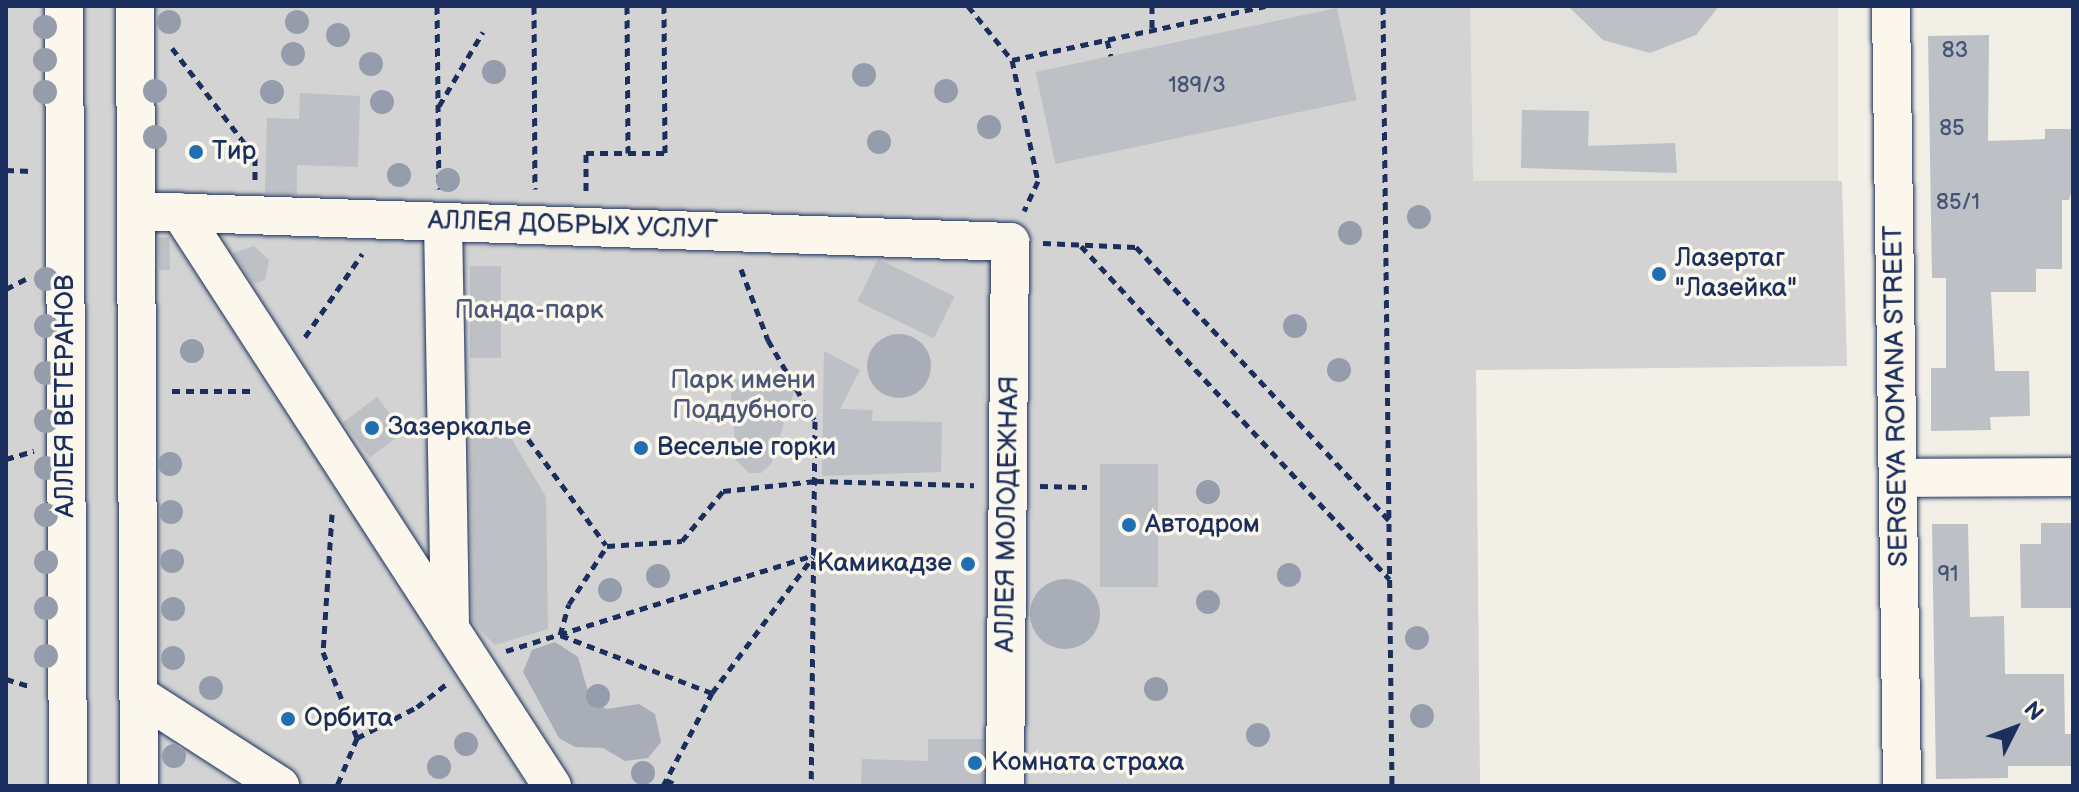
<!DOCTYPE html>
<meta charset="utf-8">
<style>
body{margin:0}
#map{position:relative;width:2079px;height:792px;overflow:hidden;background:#f2efe6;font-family:"Balsamiq Sans",sans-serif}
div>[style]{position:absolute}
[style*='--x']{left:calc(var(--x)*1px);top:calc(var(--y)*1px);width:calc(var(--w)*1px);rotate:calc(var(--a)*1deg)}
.built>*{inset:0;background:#e2e1dc;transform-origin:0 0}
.green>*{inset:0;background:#d2d3d2}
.water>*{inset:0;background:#a9adb7}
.round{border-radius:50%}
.building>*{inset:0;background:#bdc0c4;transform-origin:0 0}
.path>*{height:5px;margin-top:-2.5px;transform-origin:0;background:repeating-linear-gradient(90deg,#1b2f5e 0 8px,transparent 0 14px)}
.roads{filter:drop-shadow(0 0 2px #1b2f5e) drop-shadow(0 0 2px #1b2f5e)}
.minor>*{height:38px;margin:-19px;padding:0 19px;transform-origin:19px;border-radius:19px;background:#fbf7ec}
.trees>*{width:24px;height:24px;margin:-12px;border-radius:50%;background:#959cab}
.dots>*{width:22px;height:22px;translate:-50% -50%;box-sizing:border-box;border:4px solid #fbf7ec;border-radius:50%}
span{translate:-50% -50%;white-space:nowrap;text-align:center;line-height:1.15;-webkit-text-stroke:7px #fbf7ec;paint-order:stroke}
.number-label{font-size:22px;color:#445378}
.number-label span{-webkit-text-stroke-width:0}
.poi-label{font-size:26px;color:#1b2f5e}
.left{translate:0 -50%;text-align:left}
.right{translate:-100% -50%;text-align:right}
.street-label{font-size:26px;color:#1b2f5e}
.park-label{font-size:26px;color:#49587b}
.frame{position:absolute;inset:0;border:8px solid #1b2f5e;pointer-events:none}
.north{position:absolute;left:1975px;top:688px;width:80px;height:80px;-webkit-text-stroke:6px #fbf7ec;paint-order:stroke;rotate:48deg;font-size:22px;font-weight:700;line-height:32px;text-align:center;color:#1b2f5e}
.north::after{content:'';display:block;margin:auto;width:28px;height:36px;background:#1b2f5e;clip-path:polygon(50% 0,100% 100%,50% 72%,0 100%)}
</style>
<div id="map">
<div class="built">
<div style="left:1470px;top:6px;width:368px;height:175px"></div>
</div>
<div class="green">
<div style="clip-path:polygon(6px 6px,1470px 6px,1473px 181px,1842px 181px,1847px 366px,1476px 370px,1480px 786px,6px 786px)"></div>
</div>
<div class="water">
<div class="round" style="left:867px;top:334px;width:64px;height:64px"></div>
<div class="round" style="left:1030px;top:579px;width:70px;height:70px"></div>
<div style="clip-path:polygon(555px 642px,578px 657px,591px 702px,607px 709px,639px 704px,655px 714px,661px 742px,648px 758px,625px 761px,603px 748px,575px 747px,559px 738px,523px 672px,532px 650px)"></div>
</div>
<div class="building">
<div style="clip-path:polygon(1568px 6px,1719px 6px,1696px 35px,1650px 53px,1603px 40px)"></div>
<div style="left:1337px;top:8px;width:94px;height:308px;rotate:78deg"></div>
<div style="clip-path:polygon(1989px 35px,1988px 141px,2045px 139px,2045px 129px,2073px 129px,2073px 186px,2069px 200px,2062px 200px,2062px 269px,2036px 269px,2036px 292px,1991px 292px,1995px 371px,2029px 371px,2030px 416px,1990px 417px,1991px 430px,1931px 431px,1931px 368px,1946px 368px,1946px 278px,1932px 278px,1928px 36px)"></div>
<div style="clip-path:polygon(300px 93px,360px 96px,358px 167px,297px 165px,297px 195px,265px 194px,267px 118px,299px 119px)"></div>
<div style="clip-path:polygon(1522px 110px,1589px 111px,1588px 146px,1675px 143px,1677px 173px,1521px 168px)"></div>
<div style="left:169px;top:237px;width:33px;height:11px;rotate:88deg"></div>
<div style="clip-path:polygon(254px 246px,269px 260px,265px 280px,253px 284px,233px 253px)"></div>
<div style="left:878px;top:259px;width:85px;height:47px;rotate:26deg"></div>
<div style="left:470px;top:266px;width:31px;height:92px"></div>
<div style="clip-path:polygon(824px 351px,860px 370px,840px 409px,873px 410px,872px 421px,942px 422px,941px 472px,822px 476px)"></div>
<div style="clip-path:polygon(730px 379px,798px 379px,771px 464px,761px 473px,749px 473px,736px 460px)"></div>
<div style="left:377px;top:397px;width:44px;height:42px;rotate:53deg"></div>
<div style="clip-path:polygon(469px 433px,508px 433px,546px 497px,548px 629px,495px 645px,472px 622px)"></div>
<div style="left:1100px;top:464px;width:58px;height:123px"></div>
<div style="clip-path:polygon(2041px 523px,2073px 523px,2072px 608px,2021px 608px,2020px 544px,2041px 544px)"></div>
<div style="clip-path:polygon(1932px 524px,1968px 524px,1970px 617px,2004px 616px,2005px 674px,2064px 674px,2065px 734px,2073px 734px,2073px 766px,2008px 766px,2008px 778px,1936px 779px)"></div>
<div style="clip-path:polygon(928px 739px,983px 739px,983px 786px,861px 786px,862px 759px,928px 761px)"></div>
</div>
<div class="path">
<div style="--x:437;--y:6;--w:183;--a:89.4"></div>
<div style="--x:534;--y:6;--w:183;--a:89.7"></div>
<div style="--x:627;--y:6;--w:147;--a:89.6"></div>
<div style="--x:968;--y:6;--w:70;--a:50.8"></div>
<div style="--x:1012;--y:60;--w:124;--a:77.9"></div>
<div style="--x:1038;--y:181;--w:33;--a:115"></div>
<div style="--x:1152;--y:6;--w:24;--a:90"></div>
<div style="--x:1383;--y:6;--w:780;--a:89.34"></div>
<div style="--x:1107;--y:40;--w:16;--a:76"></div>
<div style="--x:172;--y:48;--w:137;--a:52.7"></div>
<div style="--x:255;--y:157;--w:25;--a:90"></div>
<div style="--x:1012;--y:60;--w:259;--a:-12"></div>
<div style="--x:439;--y:106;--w:86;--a:-59.3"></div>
<div style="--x:6;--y:170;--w:26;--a:2"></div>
<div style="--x:586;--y:191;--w:38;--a:-90"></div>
<div style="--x:586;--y:153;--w:79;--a:0"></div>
<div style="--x:665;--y:153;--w:147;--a:-90.4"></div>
<div style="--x:1043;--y:243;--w:93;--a:2.5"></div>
<div style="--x:1136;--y:247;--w:372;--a:47.2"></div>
<div style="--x:1081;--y:246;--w:454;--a:47.2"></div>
<div style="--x:741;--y:269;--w:76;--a:69.2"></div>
<div style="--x:768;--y:340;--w:94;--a:59.9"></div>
<div style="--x:815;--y:421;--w:365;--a:90.6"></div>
<div style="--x:6;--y:289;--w:27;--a:-27"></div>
<div style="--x:305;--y:337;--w:101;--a:-55.5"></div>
<div style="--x:172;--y:391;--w:82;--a:0"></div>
<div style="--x:480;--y:428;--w:40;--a:0"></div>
<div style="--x:520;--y:428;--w:145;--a:53.7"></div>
<div style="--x:6;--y:459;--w:29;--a:-16"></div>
<div style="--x:1040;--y:486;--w:47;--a:1.2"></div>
<div style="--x:332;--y:514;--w:138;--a:93.7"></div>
<div style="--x:323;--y:652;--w:92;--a:68.4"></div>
<div style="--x:357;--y:738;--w:52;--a:112.6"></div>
<div style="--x:506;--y:651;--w:323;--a:-17.3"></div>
<div style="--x:6;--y:679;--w:27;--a:17"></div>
<div style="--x:712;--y:693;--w:163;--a:-159.1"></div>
<div style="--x:560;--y:635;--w:32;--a:-74"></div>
<div style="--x:569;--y:604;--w:69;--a:-56.8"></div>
<div style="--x:607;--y:546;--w:75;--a:-3.8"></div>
<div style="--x:682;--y:541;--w:65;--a:-50.6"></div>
<div style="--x:723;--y:491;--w:94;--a:-6.1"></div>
<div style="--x:816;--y:481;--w:158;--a:1.5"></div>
<div style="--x:357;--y:738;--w:68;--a:-27.3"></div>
<div style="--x:417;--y:707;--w:37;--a:-38"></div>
<div style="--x:666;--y:780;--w:14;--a:25"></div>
<div style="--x:663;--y:786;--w:105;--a:-62.2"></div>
<div style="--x:712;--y:693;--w:169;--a:-53.4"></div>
</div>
<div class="roads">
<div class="minor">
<div style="--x:64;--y:6;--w:780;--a:89.71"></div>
<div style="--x:135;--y:6;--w:780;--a:89.71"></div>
<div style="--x:1891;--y:6;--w:780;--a:89.19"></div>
<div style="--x:136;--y:211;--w:875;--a:2.03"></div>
<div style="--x:1010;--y:242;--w:544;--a:90.53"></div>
<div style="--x:180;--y:212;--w:684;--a:57.05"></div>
<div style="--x:443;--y:222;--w:407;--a:89"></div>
<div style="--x:1898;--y:478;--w:175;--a:-0.3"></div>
<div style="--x:139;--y:695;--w:168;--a:32.8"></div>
</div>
</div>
<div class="trees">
<div style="left:169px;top:22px"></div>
<div style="left:297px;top:22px"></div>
<div style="left:45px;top:27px"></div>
<div style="left:338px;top:35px"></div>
<div style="left:293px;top:54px"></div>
<div style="left:45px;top:60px"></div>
<div style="left:371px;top:64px"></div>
<div style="left:494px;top:72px"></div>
<div style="left:864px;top:75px"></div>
<div style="left:155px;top:91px"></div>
<div style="left:946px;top:91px"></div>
<div style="left:45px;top:92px"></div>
<div style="left:272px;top:92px"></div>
<div style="left:382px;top:102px"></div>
<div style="left:989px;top:127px"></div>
<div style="left:155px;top:137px"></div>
<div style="left:879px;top:142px"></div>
<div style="left:399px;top:175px"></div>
<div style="left:448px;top:180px"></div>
<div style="left:1419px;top:217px"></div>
<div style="left:1350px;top:233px"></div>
<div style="left:46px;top:279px"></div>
<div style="left:46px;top:326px"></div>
<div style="left:1295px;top:326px"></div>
<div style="left:192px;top:351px"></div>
<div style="left:1339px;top:370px"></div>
<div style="left:46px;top:373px"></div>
<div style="left:46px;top:421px"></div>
<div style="left:170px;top:464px"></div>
<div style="left:46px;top:468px"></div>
<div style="left:1208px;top:492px"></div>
<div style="left:171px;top:512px"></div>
<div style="left:46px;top:515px"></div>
<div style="left:172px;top:561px"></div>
<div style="left:46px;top:562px"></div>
<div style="left:1289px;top:575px"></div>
<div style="left:658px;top:576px"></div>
<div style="left:610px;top:590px"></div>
<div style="left:1208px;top:602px"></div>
<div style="left:46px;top:608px"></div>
<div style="left:173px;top:609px"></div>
<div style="left:1417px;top:638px"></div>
<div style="left:46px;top:656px"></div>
<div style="left:173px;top:658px"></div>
<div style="left:211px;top:688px"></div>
<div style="left:1156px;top:689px"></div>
<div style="left:598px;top:696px"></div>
<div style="left:1422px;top:716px"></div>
<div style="left:1258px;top:735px"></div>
<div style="left:466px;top:744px"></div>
<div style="left:174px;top:756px"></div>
<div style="left:439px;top:767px"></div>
<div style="left:643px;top:773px"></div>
</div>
<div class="dots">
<div style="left:196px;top:152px;background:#1f6fb2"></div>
<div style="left:1659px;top:274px;background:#1f6fb2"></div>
<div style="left:372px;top:428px;background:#1f6fb2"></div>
<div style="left:641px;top:448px;background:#1f6fb2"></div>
<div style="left:1129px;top:525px;background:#1f6fb2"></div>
<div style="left:968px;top:564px;background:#1f6fb2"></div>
<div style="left:288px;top:719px;background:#1f6fb2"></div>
<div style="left:975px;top:763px;background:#1f6fb2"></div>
</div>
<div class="number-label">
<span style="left:1955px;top:51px">83</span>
<span style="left:1197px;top:86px">189/3</span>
<span style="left:1952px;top:129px">85</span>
<span style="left:1958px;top:203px">85/1</span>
<span style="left:1948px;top:575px">91</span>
</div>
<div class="poi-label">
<span class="left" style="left:212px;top:152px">Тир</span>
<span class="left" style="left:1675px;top:274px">Лазертаг<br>"Лазейка"</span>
<span class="left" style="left:388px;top:428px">Зазеркалье</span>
<span class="left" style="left:657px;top:448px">Веселые горки</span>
<span class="left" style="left:1145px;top:525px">Автодром</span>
<span class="right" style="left:952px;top:564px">Камикадзе</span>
<span class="left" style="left:304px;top:719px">Орбита</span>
<span class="left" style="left:991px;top:763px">Комната страха</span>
</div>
<div class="street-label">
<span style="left:573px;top:226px;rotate:2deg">АЛЛЕЯ ДОБРЫХ УСЛУГ</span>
<span style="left:66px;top:396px;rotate:-90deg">АЛЛЕЯ ВЕТЕРАНОВ</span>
<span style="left:1897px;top:396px;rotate:-91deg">SERGEYA ROMANA STREET</span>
<span style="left:1008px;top:514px;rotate:-89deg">АЛЛЕЯ МОЛОДЕЖНАЯ</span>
</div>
<div class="park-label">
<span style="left:529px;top:311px">Панда-парк</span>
<span style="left:743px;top:396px">Парк имени<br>Поддубного</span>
</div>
<div class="frame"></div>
<div class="north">N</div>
</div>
